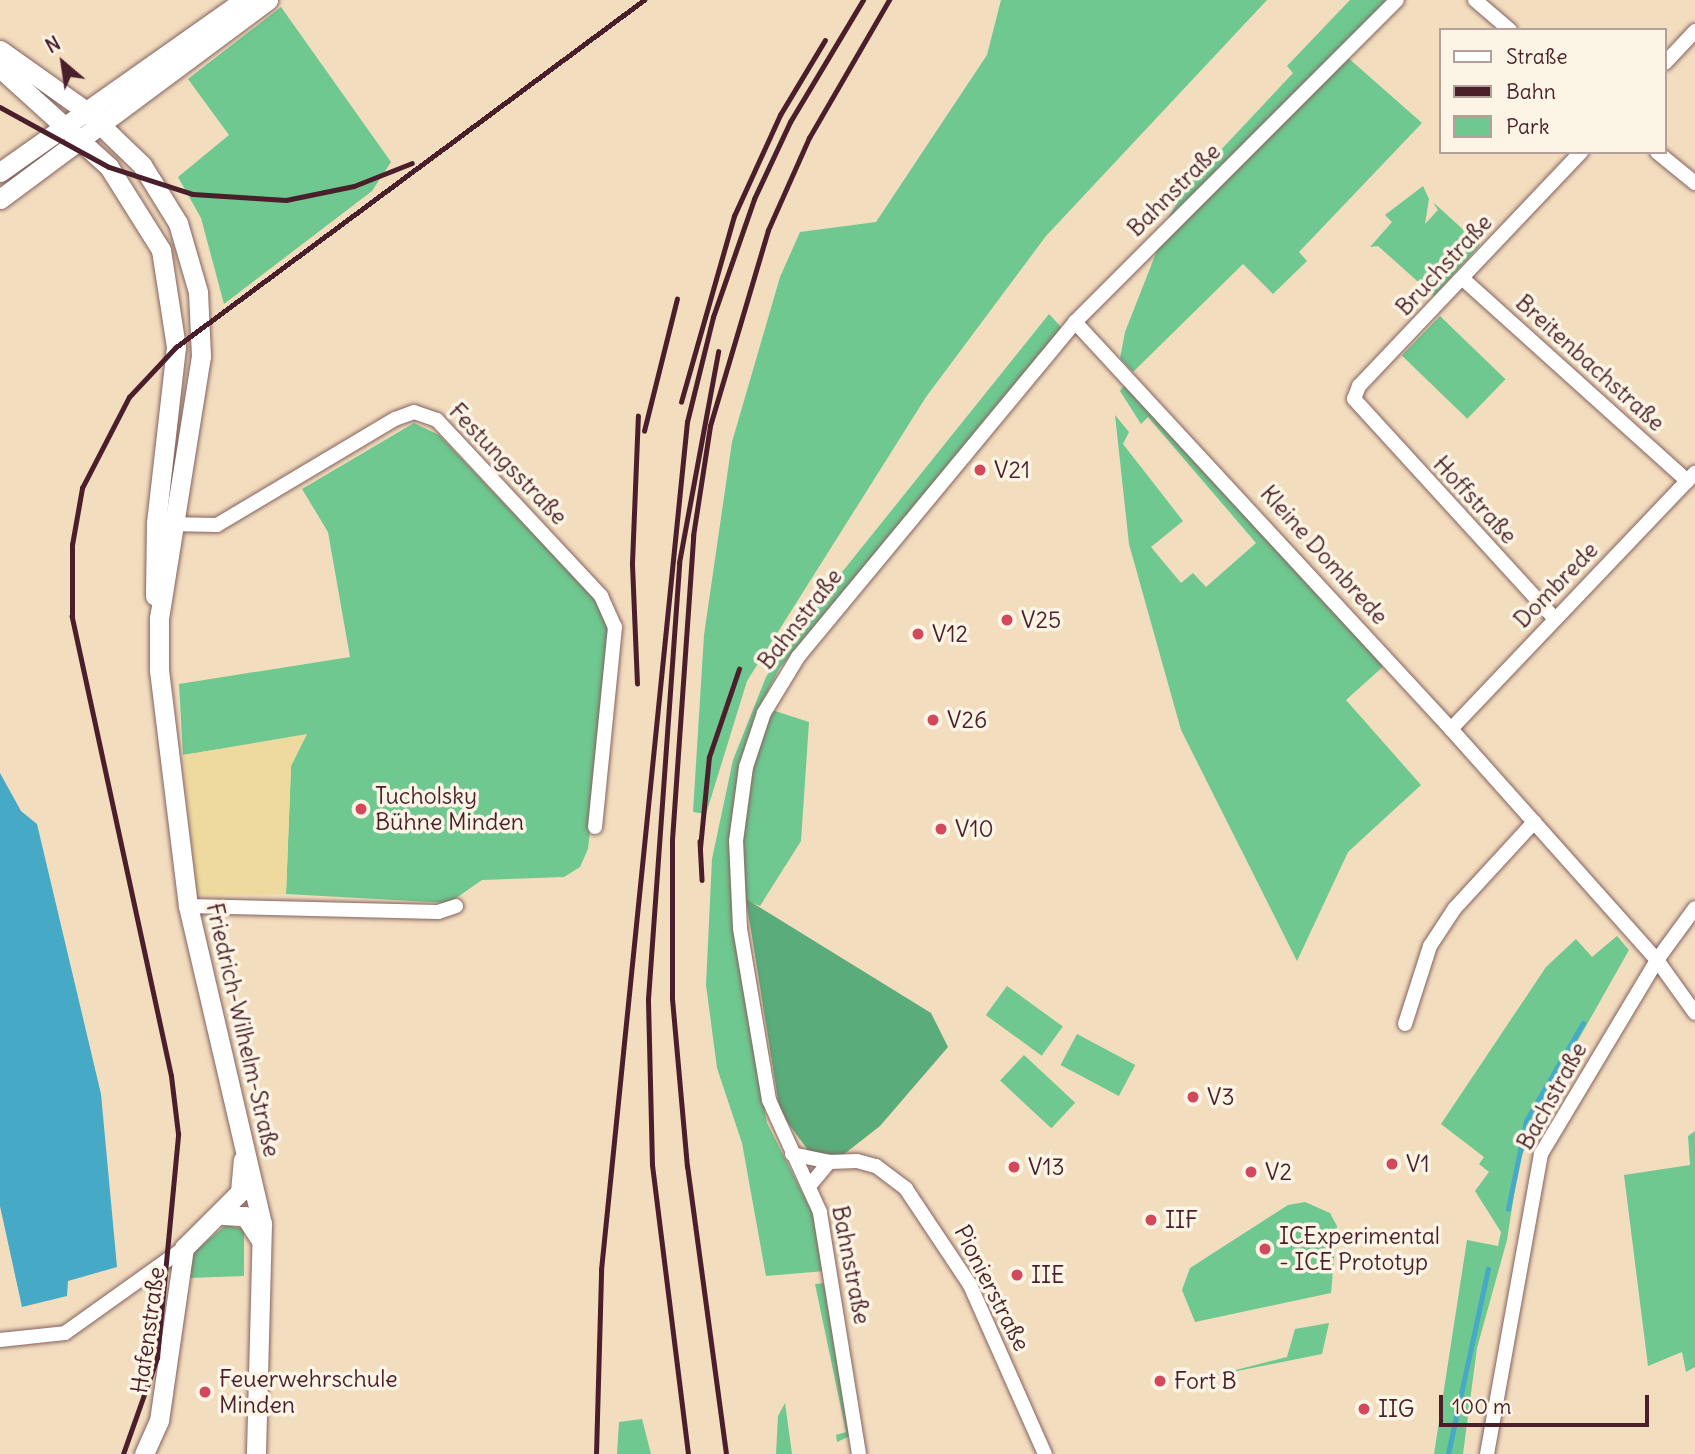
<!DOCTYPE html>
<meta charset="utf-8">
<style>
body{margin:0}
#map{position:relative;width:1695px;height:1454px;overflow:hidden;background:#f3ddbf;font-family:Delius,sans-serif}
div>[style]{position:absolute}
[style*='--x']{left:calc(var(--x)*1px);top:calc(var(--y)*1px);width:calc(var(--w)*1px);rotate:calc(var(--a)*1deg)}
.green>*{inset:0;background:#6ec88f;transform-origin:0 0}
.forest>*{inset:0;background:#5aac7a}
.sand>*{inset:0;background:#eeda9e}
.water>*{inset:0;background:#46a9c5}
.stream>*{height:4.5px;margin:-2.25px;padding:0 2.25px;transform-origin:2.25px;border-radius:2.25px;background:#46a9c5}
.roads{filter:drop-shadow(0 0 2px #85625f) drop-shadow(0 0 2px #85625f)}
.street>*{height:14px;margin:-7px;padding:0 7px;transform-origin:7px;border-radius:7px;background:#fff}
.secondary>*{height:19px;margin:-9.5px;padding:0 9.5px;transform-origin:9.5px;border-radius:9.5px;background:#fff}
.rail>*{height:4.5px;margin:-2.25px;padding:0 2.25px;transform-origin:2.25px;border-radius:2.25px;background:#4a1f2b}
.dots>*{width:19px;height:19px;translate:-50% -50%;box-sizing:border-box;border:4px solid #fcf5e5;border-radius:50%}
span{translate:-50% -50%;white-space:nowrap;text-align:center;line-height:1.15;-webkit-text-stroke:7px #fcf5e5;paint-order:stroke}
.street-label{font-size:23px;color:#4a1f2b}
.poi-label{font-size:23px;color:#4a1f2b}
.left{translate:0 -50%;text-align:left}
.legend{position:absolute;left:1439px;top:28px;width:228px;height:126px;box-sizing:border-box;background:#fcf5e5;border:2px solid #b59f9b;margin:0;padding:9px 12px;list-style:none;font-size:21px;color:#4a1f2b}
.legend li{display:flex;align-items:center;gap:14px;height:35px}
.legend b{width:35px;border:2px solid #b59f9b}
.north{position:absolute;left:28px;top:28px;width:70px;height:70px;-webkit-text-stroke:5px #fcf5e5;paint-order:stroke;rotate:331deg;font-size:19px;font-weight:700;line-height:28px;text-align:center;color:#4a1f2b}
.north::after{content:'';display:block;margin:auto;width:24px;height:32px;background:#4a1f2b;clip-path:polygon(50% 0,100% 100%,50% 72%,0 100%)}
.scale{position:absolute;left:1439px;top:1395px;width:210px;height:32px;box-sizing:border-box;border:4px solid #4a1f2b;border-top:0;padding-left:9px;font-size:21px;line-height:24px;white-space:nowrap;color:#4a1f2b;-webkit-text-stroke:5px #fcf5e5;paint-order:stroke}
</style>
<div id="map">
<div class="green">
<div style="clip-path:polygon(1001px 0,1267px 0,1046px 236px,926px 397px,747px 681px,706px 814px,693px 812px,704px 635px,732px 442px,780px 277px,800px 232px,876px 222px,987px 55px)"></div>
<div style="clip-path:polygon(1350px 0,1388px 0,1167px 220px,1187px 186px,1293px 73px,1287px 66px)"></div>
<div style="clip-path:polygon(281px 7px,391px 162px,372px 191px,224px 304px,201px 218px,178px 177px,229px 135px,188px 79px)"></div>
<div style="clip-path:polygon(1346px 56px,1422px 123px,1299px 252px,1307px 261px,1273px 294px,1243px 264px,1133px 372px,1120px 358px,1125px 332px,1158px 248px)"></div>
<div style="clip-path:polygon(1423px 186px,1429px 199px,1425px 224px,1438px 210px,1433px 202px,1480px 245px,1434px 296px,1378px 246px,1370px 247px,1392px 222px,1385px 215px)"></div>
<div style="clip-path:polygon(1049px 314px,1062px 328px,779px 669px,760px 706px,809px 722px,801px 841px,760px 906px,734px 896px,735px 942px,767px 1123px,814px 1216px,825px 1271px,766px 1276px,742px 1143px,717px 1068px,706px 985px,712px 859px,733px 760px,766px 677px,794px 632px)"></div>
<div style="left:1440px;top:316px;width:91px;height:55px;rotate:44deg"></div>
<div style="clip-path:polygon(1125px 384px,1386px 664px,1346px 700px,1421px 785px,1348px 852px,1297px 961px,1181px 730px,1129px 544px,1115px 415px,1129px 432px,1123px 444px,1183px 521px,1151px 547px,1181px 583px,1193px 573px,1206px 587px,1256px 543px,1148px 417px,1141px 424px,1120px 391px)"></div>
<div style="clip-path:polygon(414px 423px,439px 435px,595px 599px,607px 622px,611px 640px,588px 849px,580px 867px,564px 877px,482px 880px,449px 903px,286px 894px,291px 766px,306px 735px,183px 755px,179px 684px,350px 657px,328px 532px,302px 489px)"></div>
<div style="clip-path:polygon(1617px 936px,1629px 950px,1551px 1088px,1519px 1162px,1507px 1240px,1477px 1348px,1463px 1454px,1434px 1454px,1467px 1240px,1498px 1246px,1501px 1232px,1475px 1191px,1489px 1172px,1479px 1164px,1484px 1157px,1441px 1124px,1546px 967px,1576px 939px,1592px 957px)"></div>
<div style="left:1007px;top:986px;width:69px;height:36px;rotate:36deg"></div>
<div style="left:1077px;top:1034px;width:66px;height:35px;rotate:28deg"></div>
<div style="left:1024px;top:1055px;width:70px;height:35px;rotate:43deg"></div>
<div style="clip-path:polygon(1695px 1131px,1695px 1367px,1686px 1372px,1682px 1352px,1648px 1366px,1624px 1175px,1690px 1165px,1688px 1136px)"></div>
<div style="clip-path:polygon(1305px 1202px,1330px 1213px,1337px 1226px,1331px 1293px,1195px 1322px,1182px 1290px,1190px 1268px,1288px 1205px)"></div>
<div style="clip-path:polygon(226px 1225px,244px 1229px,244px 1276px,189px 1278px,193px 1253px)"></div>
<div style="clip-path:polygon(824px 1283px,850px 1436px,837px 1442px,836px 1435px,846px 1432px,815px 1284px)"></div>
<div style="clip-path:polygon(1329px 1323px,1322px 1354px,1208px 1377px,1287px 1357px,1295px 1329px)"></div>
<div style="clip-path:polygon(785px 1403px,792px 1454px,776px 1454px,778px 1416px)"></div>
<div style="clip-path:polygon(642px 1419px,651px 1454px,617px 1454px,619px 1422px)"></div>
</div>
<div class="forest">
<div style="clip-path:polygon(746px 899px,931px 1013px,948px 1047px,880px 1126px,843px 1155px,810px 1153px,780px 1112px)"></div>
</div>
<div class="sand">
<div style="clip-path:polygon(307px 734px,291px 766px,286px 894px,197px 895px,183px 755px)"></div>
</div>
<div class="water">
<div style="clip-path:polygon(0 773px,21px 811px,37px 824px,101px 1094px,117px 1267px,68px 1281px,67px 1296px,22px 1307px,0 1206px)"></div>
</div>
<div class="stream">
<div style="--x:1508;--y:1209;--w:90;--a:-78.4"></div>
<div style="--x:1526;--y:1121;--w:113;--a:-59.8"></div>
<div style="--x:1448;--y:1454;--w:189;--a:-77.8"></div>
</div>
<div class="roads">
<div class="street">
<div style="--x:1475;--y:0;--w:46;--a:40.6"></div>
<div style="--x:1665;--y:63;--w:44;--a:-46.8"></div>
<div style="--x:1657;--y:152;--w:49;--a:39.2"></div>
<div style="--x:1463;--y:279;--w:302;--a:42"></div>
<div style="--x:1075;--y:322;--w:554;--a:47.27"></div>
<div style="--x:1451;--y:729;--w:310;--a:48.3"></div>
<div style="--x:1657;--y:960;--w:65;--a:54.4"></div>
<div style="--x:166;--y:524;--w:51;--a:1.1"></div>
<div style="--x:217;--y:525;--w:207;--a:-30.8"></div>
<div style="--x:395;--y:419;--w:20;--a:-20"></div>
<div style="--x:414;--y:412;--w:24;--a:19"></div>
<div style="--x:437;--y:420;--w:241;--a:47"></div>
<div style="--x:601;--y:596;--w:34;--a:66"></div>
<div style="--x:615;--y:627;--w:201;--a:95.7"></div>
<div style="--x:1555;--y:619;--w:298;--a:-132.4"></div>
<div style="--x:1354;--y:399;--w:14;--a:-69"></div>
<div style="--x:1359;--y:386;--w:323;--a:-46.5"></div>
<div style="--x:1451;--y:729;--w:354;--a:-46.4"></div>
<div style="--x:188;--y:906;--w:250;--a:1.4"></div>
<div style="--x:438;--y:912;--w:19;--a:-18"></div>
<div style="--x:1405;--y:1024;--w:82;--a:-72.2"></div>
<div style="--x:1430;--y:946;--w:45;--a:-56.7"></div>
<div style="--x:1455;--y:908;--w:117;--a:-47.4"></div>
<div style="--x:792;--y:1154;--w:38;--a:12"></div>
<div style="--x:810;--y:1185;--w:30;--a:-50"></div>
<div style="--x:829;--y:1162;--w:28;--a:-2"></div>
<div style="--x:857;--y:1161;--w:20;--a:15"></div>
<div style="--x:876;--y:1166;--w:38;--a:37"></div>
<div style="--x:906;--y:1189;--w:115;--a:56.3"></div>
<div style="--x:970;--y:1285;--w:185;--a:66.1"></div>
<div style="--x:0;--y:1340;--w:65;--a:-6.1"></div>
<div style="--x:65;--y:1333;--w:146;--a:-35.5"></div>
<div style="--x:859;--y:1454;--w:245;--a:-99.2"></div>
<div style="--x:820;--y:1212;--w:123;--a:-114.5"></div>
<div style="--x:769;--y:1100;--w:174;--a:-99.6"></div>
<div style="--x:740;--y:928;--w:87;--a:-92.6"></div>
<div style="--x:736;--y:841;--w:75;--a:-82.3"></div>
<div style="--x:746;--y:767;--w:57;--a:-71.6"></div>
<div style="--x:764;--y:713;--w:66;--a:-58.7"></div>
<div style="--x:798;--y:657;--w:435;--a:-50.4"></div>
<div style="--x:1075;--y:322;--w:455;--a:-45"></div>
<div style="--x:1487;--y:1454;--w:305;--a:-79.8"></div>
<div style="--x:1541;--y:1154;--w:226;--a:-59.1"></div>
<div style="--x:1657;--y:960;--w:64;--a:-53.8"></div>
</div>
<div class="secondary">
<div style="--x:0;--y:50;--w:105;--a:35.3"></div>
<div style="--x:86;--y:111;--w:78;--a:44"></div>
<div style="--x:142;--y:165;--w:68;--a:58.2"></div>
<div style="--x:178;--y:223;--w:72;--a:73.8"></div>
<div style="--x:198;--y:292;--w:64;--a:87.3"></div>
<div style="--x:201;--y:356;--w:265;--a:99.1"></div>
<div style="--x:159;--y:618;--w:52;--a:90"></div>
<div style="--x:159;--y:670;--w:238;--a:83"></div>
<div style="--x:188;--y:906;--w:326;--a:76.9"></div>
<div style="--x:262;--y:1223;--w:231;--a:91.5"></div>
<div style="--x:0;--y:68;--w:147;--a:42.2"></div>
<div style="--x:109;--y:167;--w:98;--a:57.9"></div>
<div style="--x:161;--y:250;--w:98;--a:81.2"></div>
<div style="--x:176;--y:347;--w:177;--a:96.5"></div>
<div style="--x:156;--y:523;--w:73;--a:90.8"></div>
<div style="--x:0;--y:172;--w:299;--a:-35.2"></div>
<div style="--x:0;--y:199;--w:334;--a:-36.6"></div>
<div style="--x:223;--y:1215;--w:22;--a:3"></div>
<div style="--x:245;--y:1216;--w:27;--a:57"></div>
<div style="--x:144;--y:1454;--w:36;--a:-66"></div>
<div style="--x:159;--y:1421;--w:175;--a:-81.8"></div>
<div style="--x:184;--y:1248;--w:79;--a:-45"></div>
<div style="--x:240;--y:1192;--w:32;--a:-85"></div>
</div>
</div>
<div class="rail">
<div style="--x:0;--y:107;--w:124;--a:28.8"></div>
<div style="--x:109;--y:167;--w:88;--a:17.8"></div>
<div style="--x:193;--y:194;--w:93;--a:3.7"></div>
<div style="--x:286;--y:200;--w:69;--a:-11.6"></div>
<div style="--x:354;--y:186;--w:62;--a:-21.6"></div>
<div style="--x:681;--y:402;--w:193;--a:-74.1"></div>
<div style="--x:734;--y:216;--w:111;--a:-65.5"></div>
<div style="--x:780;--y:115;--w:87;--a:-59"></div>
<div style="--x:644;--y:431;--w:136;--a:-76"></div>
<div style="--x:637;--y:684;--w:121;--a:-92.4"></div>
<div style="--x:632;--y:563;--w:147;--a:-87.7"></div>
<div style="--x:700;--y:841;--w:39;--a:87"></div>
<div style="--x:700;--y:848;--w:91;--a:-84.4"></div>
<div style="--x:709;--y:757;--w:93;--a:-71.2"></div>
<div style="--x:123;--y:1454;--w:102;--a:-70.5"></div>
<div style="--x:157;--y:1358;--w:225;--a:-84.6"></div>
<div style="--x:178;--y:1134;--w:58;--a:-96.9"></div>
<div style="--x:171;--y:1076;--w:470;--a:-102.2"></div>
<div style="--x:72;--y:617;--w:72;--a:-90"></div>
<div style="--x:72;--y:545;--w:58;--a:-80"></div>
<div style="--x:82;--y:488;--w:102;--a:-62.7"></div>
<div style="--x:129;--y:397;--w:69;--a:-46.8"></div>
<div style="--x:176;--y:347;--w:583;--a:-36.56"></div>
<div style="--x:596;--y:1454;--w:184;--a:-88.4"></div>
<div style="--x:601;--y:1270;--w:852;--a:-84.21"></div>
<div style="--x:687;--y:422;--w:108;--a:-76.1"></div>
<div style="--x:713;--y:317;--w:125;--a:-70.8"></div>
<div style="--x:754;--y:199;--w:85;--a:-64.9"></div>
<div style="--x:790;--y:122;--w:142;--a:-59.1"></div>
<div style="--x:688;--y:1454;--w:291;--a:-97.1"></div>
<div style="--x:652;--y:1165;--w:166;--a:-91.4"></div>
<div style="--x:648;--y:999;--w:437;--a:-85.9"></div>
<div style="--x:679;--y:563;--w:215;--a:-79.5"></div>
<div style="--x:726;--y:1454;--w:290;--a:-97.7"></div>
<div style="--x:687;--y:1167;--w:169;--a:-95.1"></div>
<div style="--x:672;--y:999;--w:159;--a:-90"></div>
<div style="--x:672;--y:840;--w:305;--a:-86"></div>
<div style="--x:693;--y:536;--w:111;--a:-81.2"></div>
<div style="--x:710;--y:426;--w:204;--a:-73.5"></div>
<div style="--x:768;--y:230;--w:101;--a:-66"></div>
<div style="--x:809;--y:138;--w:160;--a:-59.9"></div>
</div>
<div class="dots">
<div style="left:980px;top:470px;background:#d1495b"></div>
<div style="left:1007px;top:620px;background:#d1495b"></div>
<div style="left:918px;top:634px;background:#d1495b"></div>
<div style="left:933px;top:720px;background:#d1495b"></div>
<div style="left:361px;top:809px;background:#d1495b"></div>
<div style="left:941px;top:829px;background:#d1495b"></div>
<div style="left:1193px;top:1097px;background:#d1495b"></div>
<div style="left:1392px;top:1164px;background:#d1495b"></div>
<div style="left:1014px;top:1167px;background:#d1495b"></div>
<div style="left:1251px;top:1172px;background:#d1495b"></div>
<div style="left:1151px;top:1220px;background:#d1495b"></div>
<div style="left:1265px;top:1249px;background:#d1495b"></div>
<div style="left:1017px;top:1275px;background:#d1495b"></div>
<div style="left:1160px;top:1381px;background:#d1495b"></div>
<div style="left:205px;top:1392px;background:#d1495b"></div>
<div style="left:1364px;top:1409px;background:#d1495b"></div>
</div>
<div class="street-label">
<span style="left:1174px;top:190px;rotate:-45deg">Bahnstraße</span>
<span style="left:1444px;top:265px;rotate:-47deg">Bruchstraße</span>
<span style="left:1590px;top:363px;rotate:42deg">Breitenbachstraße</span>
<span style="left:508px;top:464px;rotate:46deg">Festungsstraße</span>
<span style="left:1475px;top:500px;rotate:47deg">Hoffstraße</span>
<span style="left:1324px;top:555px;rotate:48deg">Kleine Dombrede</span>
<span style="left:1556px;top:585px;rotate:-46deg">Dombrede</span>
<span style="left:800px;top:619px;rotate:-52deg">Bahnstraße</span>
<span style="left:243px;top:1030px;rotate:77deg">Friedrich-Wilhelm-Straße</span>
<span style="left:1552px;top:1096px;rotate:-61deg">Bachstraße</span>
<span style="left:851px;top:1265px;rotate:79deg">Bahnstraße</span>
<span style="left:992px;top:1288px;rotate:63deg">Pionierstraße</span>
<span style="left:148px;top:1330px;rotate:-82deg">Hafenstraße</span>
</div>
<div class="poi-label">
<span class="left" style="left:994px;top:470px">V21</span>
<span class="left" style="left:1021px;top:620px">V25</span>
<span class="left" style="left:932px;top:634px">V12</span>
<span class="left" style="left:947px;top:720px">V26</span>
<span class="left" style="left:375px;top:809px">Tucholsky<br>Bühne Minden</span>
<span class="left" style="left:955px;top:829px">V10</span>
<span class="left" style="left:1207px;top:1097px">V3</span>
<span class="left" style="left:1406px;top:1164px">V1</span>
<span class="left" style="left:1028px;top:1167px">V13</span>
<span class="left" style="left:1265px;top:1172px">V2</span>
<span class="left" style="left:1165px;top:1220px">IIF</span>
<span class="left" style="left:1279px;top:1249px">ICExperimental<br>- ICE Prototyp</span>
<span class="left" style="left:1031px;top:1275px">IIE</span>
<span class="left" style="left:219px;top:1392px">Feuerwehrschule<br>Minden</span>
<span class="left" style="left:1174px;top:1381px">Fort B</span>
<span class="left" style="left:1378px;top:1409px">IIG</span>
</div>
<ul class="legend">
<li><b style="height:9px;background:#fff"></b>Straße</li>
<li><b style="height:9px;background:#4a1f2b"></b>Bahn</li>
<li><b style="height:19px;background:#6ec88f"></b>Park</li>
</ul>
<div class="north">N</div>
<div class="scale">100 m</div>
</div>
